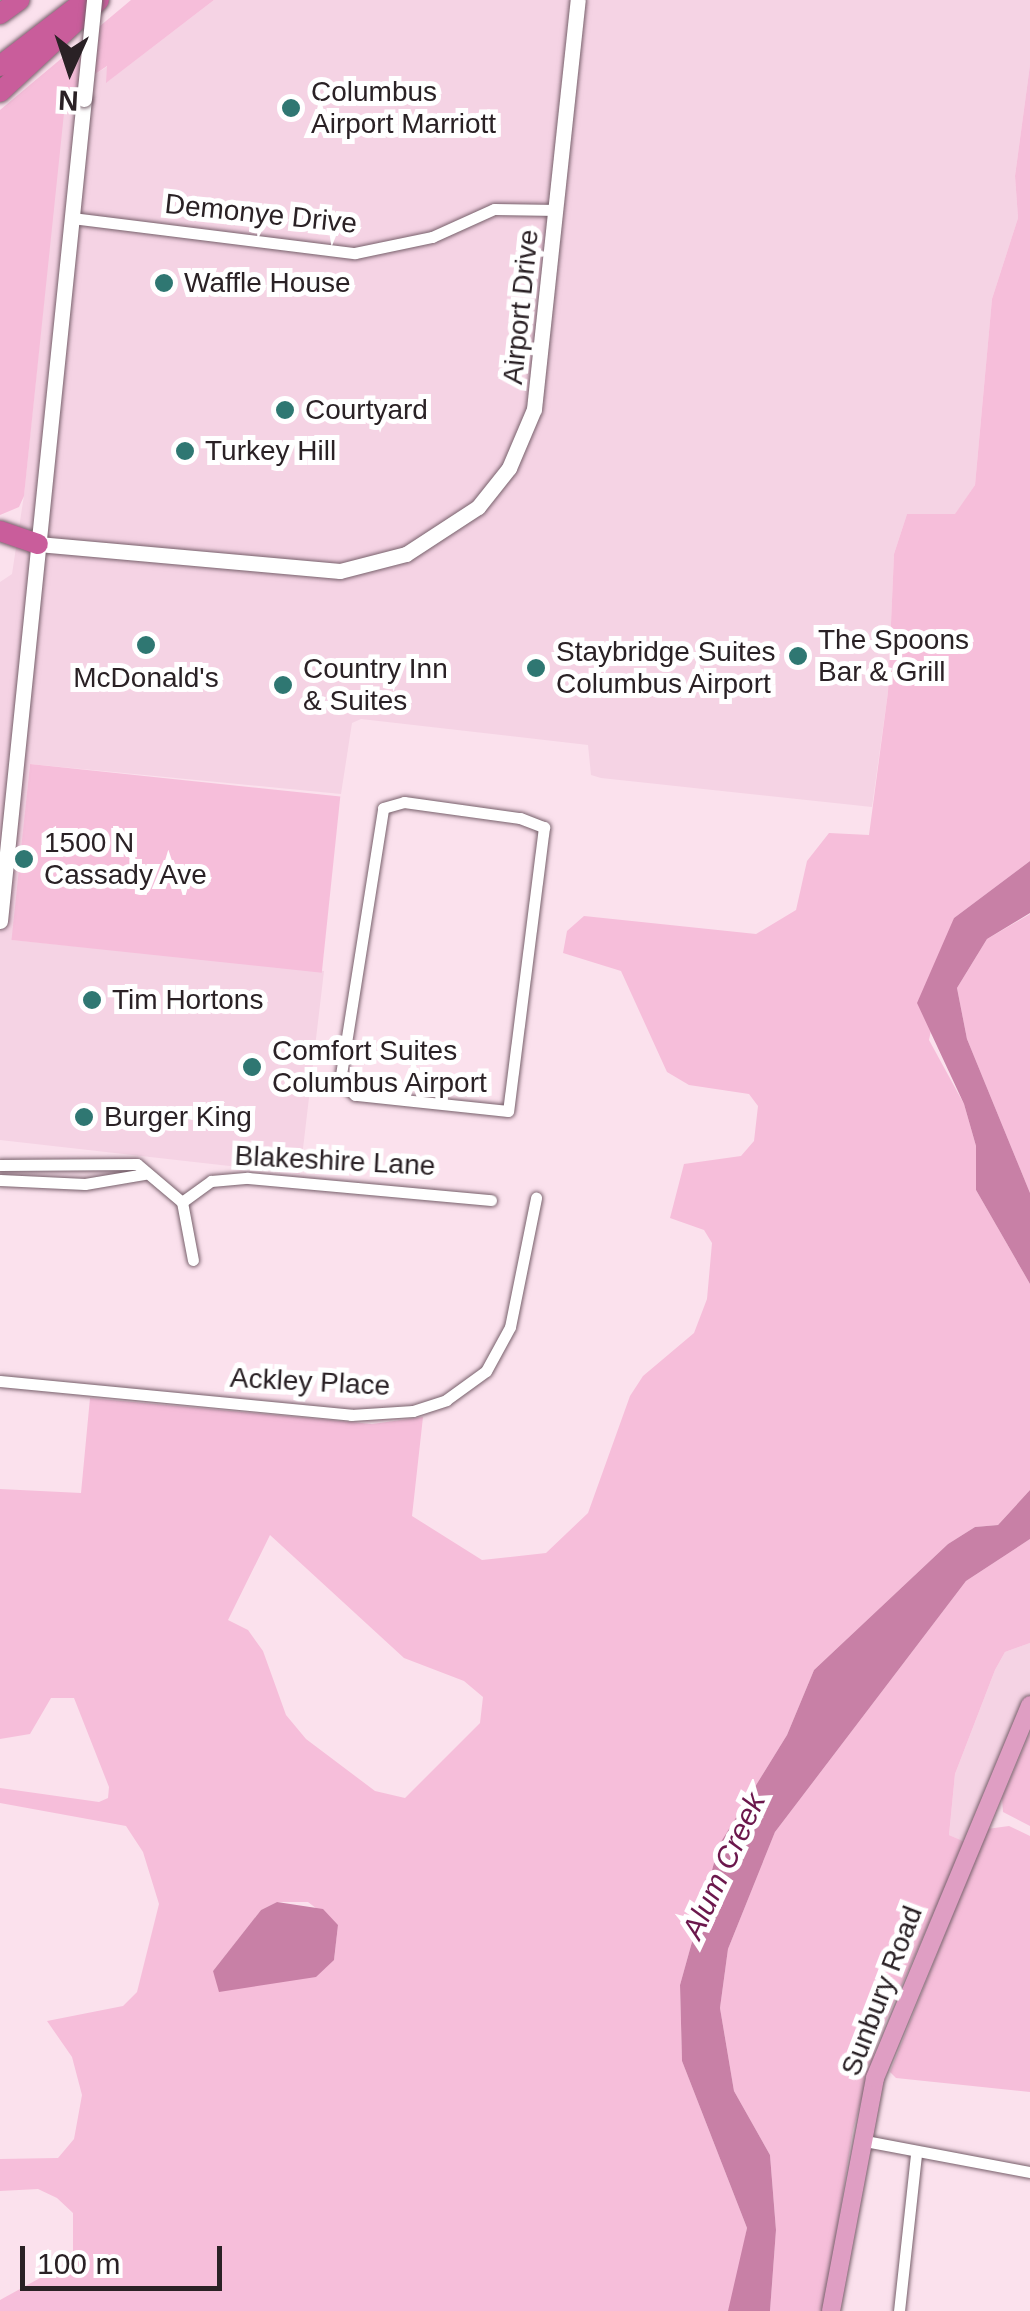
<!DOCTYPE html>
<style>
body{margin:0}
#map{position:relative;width:1030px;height:2311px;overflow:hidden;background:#fbe1ed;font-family:Helvetica,sans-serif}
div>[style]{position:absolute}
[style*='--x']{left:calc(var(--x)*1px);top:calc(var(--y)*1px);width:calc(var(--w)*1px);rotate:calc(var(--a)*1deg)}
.built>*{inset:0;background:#f5d3e4}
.green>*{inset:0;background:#f6beda;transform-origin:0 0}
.water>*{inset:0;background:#c880a6}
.roads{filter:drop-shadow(0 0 2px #77606b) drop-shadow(0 0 2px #77606b)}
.street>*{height:11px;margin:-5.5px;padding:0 5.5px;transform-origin:5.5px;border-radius:5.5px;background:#fff}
.secondary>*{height:15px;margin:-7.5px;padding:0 7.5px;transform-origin:7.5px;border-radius:7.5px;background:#fff}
.primary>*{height:18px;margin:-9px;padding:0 9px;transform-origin:9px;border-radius:9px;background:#df9ec3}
.highway>*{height:20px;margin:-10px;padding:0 10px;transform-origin:10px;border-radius:10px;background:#c95d9b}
.bridges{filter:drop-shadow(0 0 2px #77606b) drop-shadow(0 0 2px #77606b)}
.secondary-bridge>*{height:15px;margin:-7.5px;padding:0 7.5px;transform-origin:7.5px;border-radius:7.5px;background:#fff}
.dots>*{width:28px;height:28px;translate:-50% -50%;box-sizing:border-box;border:5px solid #fff;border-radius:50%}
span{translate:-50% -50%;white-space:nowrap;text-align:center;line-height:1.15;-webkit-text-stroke:10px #fff;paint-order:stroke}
.poi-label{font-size:28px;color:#2a2125}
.left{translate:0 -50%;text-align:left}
.street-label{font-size:28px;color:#2a2125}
.water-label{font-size:30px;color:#6b174c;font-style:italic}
.north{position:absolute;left:20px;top:20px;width:100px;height:100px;-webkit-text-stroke:8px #fff;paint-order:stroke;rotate:183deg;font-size:28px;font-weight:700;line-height:40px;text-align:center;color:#2a2125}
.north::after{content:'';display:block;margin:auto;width:35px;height:45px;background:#2a2125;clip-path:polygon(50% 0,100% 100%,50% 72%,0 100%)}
.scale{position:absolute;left:20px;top:2246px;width:202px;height:45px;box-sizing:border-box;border:5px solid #2a2125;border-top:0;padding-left:12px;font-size:30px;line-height:35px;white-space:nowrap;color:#2a2125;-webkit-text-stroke:8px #fff;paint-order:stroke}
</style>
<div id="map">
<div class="built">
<div style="clip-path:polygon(214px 0,1030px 0,1030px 65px,1015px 176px,1018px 218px,992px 299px,975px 485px,955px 515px,907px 514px,894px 554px,888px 692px,872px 807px,601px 778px,591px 775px,588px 745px,361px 719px,352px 723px,341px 794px,30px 764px,13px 940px,324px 971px,300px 1174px,0 1140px,0 582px,12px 574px,24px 495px,65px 94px,108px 66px,107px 82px)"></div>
<div style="clip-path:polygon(1030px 1643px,1030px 1733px,978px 1848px,949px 1835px,955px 1774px,995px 1670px,1005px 1652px)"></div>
</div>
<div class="green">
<div style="clip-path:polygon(131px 0,214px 0,106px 83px,107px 66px,66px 94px,24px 496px,19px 507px,0 515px,0 110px)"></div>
<div style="clip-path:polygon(evenodd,1030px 65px,1030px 861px,954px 918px,929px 1040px,964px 1104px,976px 1146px,976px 1190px,1030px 1284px,1030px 1490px,998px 1525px,975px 1527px,948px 1544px,814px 1670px,787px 1735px,719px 1845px,680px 1985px,682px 2061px,747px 2228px,733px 2302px,728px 2311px,0 2311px,0 2300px,60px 2267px,73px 2252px,73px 2213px,57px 2198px,38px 2189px,0 2191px,0 2159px,58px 2158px,74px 2139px,82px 2095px,72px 2057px,47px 2021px,123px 2006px,137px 1992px,159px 1904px,143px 1852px,126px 1826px,0 1803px,0 1788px,99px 1802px,108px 1798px,109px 1787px,74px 1698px,51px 1698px,30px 1734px,0 1739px,0 1489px,81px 1493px,90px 1398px,372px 1424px,423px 1417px,412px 1516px,482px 1560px,546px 1553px,588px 1513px,630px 1396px,643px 1376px,694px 1333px,707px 1299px,712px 1243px,704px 1230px,670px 1218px,684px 1164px,741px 1156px,754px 1141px,758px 1106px,749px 1094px,689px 1085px,667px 1072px,621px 971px,563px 953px,567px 931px,584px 916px,756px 934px,796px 910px,807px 861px,829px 833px,869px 835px,888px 692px,894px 554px,907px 514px,955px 514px,975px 485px,992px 299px,1018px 218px,1015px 176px,1030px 65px,270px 1535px,404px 1658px,464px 1681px,483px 1697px,480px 1723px,405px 1798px,375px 1791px,306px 1739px,286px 1715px,263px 1651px,248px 1630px,228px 1620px,270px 1535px,1030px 65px,277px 1902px,308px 1902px,338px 1925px,334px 1960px,213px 1971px,261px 1910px,277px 1902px)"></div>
<div style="left:30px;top:764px;width:312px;height:177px;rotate:6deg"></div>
<div style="clip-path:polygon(1030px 914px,1030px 1193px,967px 1039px,957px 988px,987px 939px)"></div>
<div style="clip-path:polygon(1030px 1539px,1030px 1643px,1005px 1652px,995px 1670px,955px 1774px,949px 1835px,965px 1842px,878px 2039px,853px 2130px,824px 2311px,770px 2311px,776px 2230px,770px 2155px,734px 2091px,720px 2008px,728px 1949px,775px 1832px,966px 1581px)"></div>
<div style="clip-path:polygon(1030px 1733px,1030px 1826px,1003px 1812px,1002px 1798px)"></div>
<div style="clip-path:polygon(1009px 1826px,1030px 1836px,1030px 2092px,896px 2078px,890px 2072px,987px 1829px)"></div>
</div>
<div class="water">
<div style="clip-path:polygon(1030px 861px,1030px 913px,987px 939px,957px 988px,967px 1039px,1030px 1193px,1030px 1284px,976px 1190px,976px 1146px,964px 1104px,917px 1003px,954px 918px)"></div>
<div style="clip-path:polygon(1030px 1490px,1030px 1539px,966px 1581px,775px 1832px,728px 1949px,720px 2008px,734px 2091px,770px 2155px,776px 2230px,770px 2311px,728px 2311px,747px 2228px,682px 2061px,680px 1985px,719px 1845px,787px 1735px,814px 1670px,948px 1544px,975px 1527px,998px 1525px)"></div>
<div style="clip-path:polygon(277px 1902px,323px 1909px,338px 1925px,334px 1960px,316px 1977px,219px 1992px,213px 1971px,261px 1910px)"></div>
</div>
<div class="roads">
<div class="street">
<div style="--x:72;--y:218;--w:285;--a:7.1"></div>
<div style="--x:355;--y:253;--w:79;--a:-11.7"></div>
<div style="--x:432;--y:237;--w:68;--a:-24.3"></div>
<div style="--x:494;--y:209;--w:63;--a:0.9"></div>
<div style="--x:404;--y:802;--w:117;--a:7.9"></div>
<div style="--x:520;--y:818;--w:26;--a:21"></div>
<div style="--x:544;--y:827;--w:286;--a:97.2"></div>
<div style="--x:508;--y:1111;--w:154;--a:-174"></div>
<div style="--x:355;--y:1095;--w:21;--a:-137"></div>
<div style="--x:340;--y:1081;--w:276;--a:-81"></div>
<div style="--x:383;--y:808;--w:22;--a:-16"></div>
<div style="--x:0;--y:1165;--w:137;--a:-0.4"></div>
<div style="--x:137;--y:1164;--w:59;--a:40.2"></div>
<div style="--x:182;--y:1202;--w:59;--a:79.3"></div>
<div style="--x:0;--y:1180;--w:85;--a:2.7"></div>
<div style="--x:85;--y:1184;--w:61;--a:-9.5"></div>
<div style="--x:182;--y:1202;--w:36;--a:-36"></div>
<div style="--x:211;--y:1181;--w:37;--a:-5"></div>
<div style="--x:248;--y:1178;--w:244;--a:5.2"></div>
<div style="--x:0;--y:1381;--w:353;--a:5.5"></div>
<div style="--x:351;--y:1415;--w:62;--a:-3.7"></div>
<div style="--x:413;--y:1411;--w:35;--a:-18"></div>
<div style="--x:446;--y:1400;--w:49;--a:-35.9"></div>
<div style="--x:486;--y:1371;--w:50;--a:-61.4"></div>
<div style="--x:510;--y:1327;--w:132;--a:-78.6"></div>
<div style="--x:860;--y:2140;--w:173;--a:10.7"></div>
<div style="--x:899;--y:2311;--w:157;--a:-83.8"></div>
</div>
<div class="secondary">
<div style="--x:38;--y:544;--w:303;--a:5.1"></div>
<div style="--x:340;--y:571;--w:68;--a:-14.4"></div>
<div style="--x:406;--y:554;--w:86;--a:-33.1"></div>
<div style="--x:478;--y:507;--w:50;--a:-51.5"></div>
<div style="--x:509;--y:468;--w:64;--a:-67"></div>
<div style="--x:534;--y:409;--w:411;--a:-83.9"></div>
<div style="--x:0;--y:921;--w:826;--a:-84.17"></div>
</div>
<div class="primary">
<div style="--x:831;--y:2311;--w:237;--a:-79.3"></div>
<div style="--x:875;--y:2078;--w:404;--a:-67.4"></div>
</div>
<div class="highway">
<div style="--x:0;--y:14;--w:24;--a:-36"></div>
<div style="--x:0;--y:66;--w:98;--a:-37.6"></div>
<div style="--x:0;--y:92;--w:135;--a:-42.9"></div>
<div style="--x:0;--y:531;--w:40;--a:18.9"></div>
</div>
</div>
<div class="bridges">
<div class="secondary-bridge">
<div style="--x:84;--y:99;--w:100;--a:-84.2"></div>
</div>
</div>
<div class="dots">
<div style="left:291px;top:108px;background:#2f7772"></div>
<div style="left:164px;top:283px;background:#2f7772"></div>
<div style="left:285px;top:410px;background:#2f7772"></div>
<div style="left:185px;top:451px;background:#2f7772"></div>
<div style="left:146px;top:645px;background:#2f7772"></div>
<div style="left:798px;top:656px;background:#2f7772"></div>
<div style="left:536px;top:668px;background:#2f7772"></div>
<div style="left:283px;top:685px;background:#2f7772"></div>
<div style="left:24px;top:859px;background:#2f7772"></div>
<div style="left:92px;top:1000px;background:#2f7772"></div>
<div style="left:252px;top:1067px;background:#2f7772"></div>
<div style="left:84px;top:1117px;background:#2f7772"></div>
</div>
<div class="poi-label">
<span class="left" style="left:311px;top:108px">Columbus<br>Airport Marriott</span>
<span class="left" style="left:184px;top:283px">Waffle House</span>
<span class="left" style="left:305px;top:410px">Courtyard</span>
<span class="left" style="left:205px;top:451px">Turkey Hill</span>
<span class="left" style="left:818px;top:656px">The Spoons<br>Bar &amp; Grill</span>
<span class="left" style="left:556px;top:668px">Staybridge Suites<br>Columbus Airport</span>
<span class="left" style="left:303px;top:685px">Country Inn<br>&amp; Suites</span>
<span style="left:146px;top:678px">McDonald's</span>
<span class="left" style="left:44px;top:859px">1500 N<br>Cassady Ave</span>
<span class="left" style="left:112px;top:1000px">Tim Hortons</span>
<span class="left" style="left:272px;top:1067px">Comfort Suites<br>Columbus Airport</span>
<span class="left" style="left:104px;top:1117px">Burger King</span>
</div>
<div class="street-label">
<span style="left:261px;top:214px;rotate:6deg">Demonye Drive</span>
<span style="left:521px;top:307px;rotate:-84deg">Airport Drive</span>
<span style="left:335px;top:1161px;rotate:3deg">Blakeshire Lane</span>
<span style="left:310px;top:1382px;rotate:3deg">Ackley Place</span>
<span style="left:882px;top:1991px;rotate:-69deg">Sunbury Road</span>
</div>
<div class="water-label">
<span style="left:724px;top:1866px;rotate:-65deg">Alum Creek</span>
</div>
<div class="north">N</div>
<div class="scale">100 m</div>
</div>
